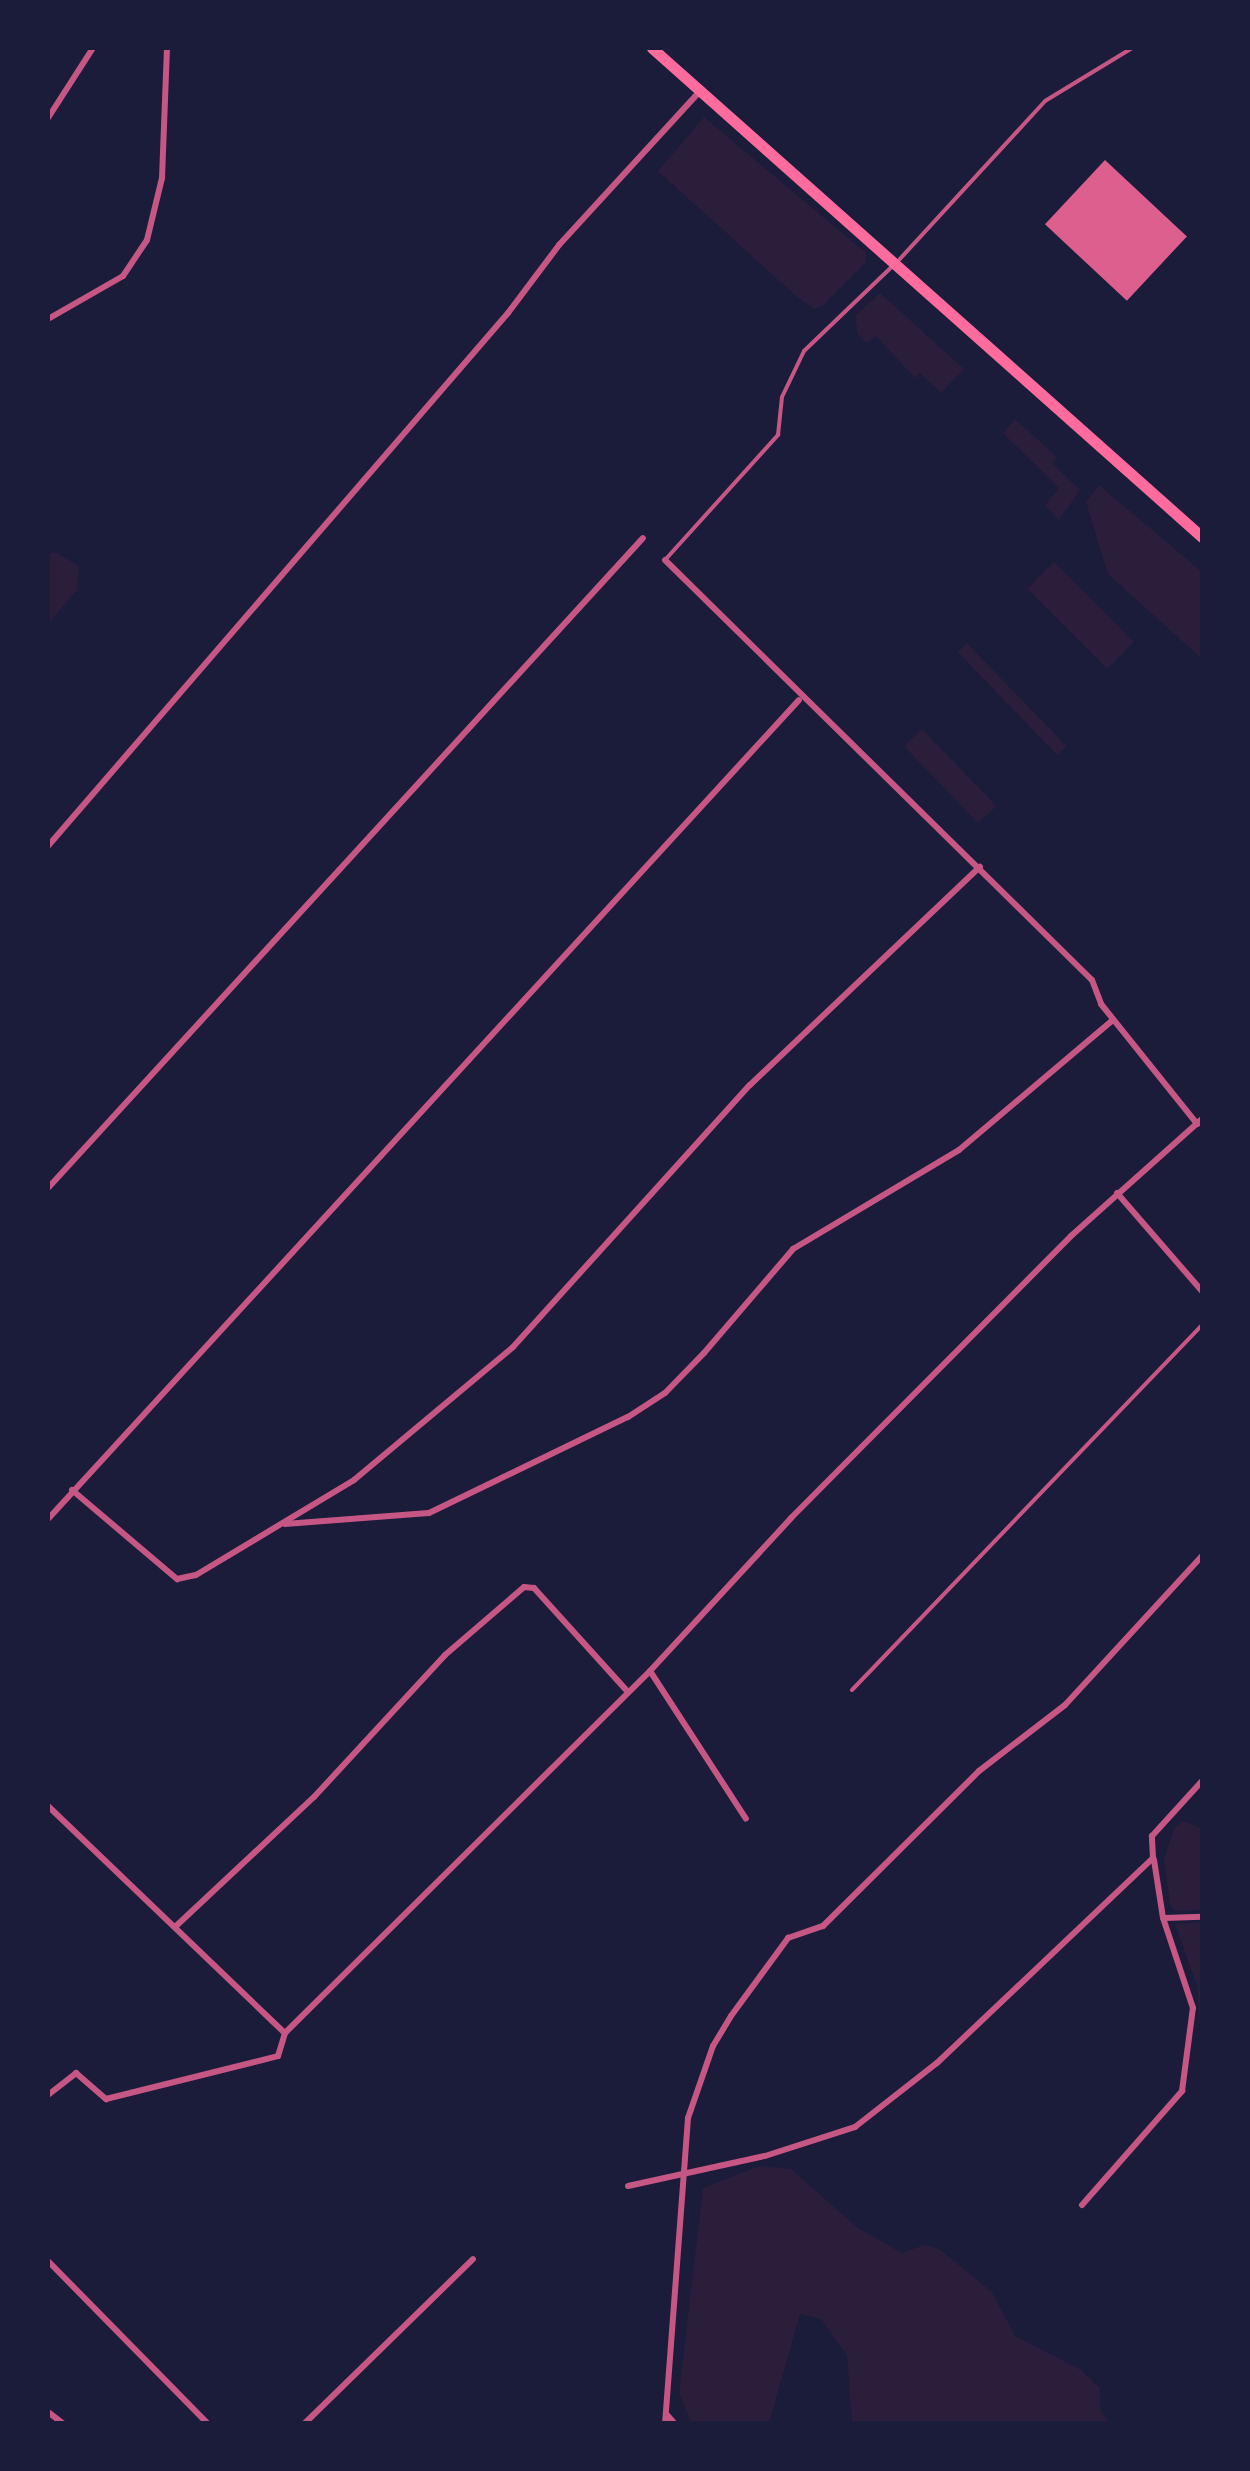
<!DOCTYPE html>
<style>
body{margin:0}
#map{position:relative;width:1250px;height:2471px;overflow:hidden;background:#1b1b3a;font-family:"Fira Sans Condensed",sans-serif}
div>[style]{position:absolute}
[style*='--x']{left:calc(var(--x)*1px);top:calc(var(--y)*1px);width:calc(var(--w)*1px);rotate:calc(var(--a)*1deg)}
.green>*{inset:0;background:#2a1e3b;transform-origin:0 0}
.building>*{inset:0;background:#dd5f8e;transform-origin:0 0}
.service>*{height:4px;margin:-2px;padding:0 2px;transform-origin:2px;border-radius:2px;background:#c65784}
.minor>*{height:6px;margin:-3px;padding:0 3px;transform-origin:3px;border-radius:3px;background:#c65784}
.primary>*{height:11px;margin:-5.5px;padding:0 5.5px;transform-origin:5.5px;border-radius:5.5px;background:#ff6b9d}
span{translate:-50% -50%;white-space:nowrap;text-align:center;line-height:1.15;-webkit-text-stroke:9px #1b1b3a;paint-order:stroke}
.frame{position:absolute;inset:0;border:50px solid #1b1b3a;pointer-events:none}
</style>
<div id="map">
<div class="green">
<div style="clip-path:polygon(704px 117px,866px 253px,865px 263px,822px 306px,814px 309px,796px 296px,658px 171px)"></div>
<div style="clip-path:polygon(880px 293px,964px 369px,941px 393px,920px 373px,915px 378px,876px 336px,866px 343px,858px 334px,855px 316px)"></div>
<div style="clip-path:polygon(1015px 419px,1057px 457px,1052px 463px,1080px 490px,1059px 520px,1045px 505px,1059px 488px,1003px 433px)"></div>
<div style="clip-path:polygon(1099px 485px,1202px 572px,1202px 659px,1108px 574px,1086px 502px)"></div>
<div style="clip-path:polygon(55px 552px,79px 566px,77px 590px,48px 624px,48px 554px)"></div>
<div style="left:1054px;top:562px;width:113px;height:38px;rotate:45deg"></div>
<div style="left:967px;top:643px;width:143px;height:13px;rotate:46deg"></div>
<div style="left:922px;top:729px;width:107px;height:25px;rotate:46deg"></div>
<div style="clip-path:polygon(1183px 1821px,1202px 1828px,1202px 1910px,1174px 1911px,1170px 1904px,1164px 1859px,1174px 1828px)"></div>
<div style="clip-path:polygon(1202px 1922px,1202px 2056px,1197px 1986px,1175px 1924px)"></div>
<div style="clip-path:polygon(760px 2166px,791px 2169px,858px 2228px,902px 2253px,924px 2245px,939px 2249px,992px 2292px,1015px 2336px,1081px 2370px,1100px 2388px,1100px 2409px,1109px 2423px,852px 2423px,847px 2355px,821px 2319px,800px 2314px,769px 2423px,691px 2423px,679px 2393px,703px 2188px)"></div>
</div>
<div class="building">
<div style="left:1105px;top:160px;width:112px;height:88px;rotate:43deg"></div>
</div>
<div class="service">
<div style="--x:665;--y:560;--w:169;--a:-47.9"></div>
<div style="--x:778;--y:435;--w:38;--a:-84"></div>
<div style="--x:782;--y:397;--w:51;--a:-64.4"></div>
<div style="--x:804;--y:351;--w:130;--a:-43.8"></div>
<div style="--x:898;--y:261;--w:217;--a:-47.4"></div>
<div style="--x:1045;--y:101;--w:102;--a:-31.3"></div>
<div style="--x:852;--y:1690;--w:506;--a:-46.2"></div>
</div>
<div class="minor">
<div style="--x:48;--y:118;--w:83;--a:-57.3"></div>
<div style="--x:48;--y:319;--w:86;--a:-29.8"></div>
<div style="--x:123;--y:276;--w:43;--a:-56.3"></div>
<div style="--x:147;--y:240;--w:64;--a:-76.4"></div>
<div style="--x:162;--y:178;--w:130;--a:-87.8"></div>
<div style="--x:665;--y:560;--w:599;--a:44.53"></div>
<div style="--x:1092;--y:980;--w:26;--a:69"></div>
<div style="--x:1101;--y:1004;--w:154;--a:51.3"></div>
<div style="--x:48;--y:846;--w:704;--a:-49.2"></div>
<div style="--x:508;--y:313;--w:85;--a:-53.1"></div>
<div style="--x:559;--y:245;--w:207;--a:-47.5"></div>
<div style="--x:48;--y:1188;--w:881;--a:-47.53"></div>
<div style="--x:1117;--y:1193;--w:130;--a:49.1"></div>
<div style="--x:72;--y:1490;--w:138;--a:40.3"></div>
<div style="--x:177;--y:1579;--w:19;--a:-12"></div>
<div style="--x:196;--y:1575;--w:184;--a:-31"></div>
<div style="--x:354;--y:1480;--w:207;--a:-39.9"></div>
<div style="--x:513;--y:1347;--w:353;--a:-47.9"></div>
<div style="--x:750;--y:1085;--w:317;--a:-43.5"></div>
<div style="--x:48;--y:1519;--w:1111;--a:-47.48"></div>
<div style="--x:285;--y:1524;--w:144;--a:-4.4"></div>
<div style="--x:429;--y:1513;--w:221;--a:-25.8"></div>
<div style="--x:628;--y:1417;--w:44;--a:-33"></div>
<div style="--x:665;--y:1393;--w:56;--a:-45.7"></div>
<div style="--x:704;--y:1353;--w:137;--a:-49.4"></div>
<div style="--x:793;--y:1249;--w:193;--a:-30.8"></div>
<div style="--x:959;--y:1150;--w:202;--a:-40.2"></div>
<div style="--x:650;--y:1671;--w:176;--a:57"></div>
<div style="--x:48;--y:1806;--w:328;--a:43.8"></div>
<div style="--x:1164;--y:1918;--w:38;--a:-2"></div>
<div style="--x:175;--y:1927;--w:190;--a:-43.1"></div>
<div style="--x:314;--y:1797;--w:193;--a:-47.3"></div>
<div style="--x:445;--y:1655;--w:104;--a:-40.7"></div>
<div style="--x:524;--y:1587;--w:10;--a:6"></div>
<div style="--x:534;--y:1588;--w:139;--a:47.9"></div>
<div style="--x:48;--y:2095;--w:36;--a:-38"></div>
<div style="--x:76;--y:2073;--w:40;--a:41"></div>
<div style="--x:106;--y:2099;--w:177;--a:-14"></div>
<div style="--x:278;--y:2056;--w:24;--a:-73"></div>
<div style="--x:285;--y:2033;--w:514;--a:-44.76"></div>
<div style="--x:650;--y:1671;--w:208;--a:-47.3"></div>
<div style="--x:791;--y:1518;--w:397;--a:-45.2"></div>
<div style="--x:1071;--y:1236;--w:176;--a:-41.8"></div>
<div style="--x:628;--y:2186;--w:140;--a:-12.4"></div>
<div style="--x:765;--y:2156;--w:95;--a:-17.9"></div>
<div style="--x:855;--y:2127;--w:104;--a:-38"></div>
<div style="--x:937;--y:2063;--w:298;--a:-43.5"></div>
<div style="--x:1153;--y:1858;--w:22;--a:-93"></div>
<div style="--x:1152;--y:1836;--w:74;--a:-47.7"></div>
<div style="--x:1082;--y:2205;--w:152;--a:-48.7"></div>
<div style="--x:1182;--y:2091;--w:84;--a:-82.5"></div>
<div style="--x:1193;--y:2008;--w:95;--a:-108.4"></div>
<div style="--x:1163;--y:1918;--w:59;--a:-98.8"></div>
<div style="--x:48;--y:2261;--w:228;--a:45.5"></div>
<div style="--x:48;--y:2412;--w:20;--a:37"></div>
<div style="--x:668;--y:2416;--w:11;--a:49"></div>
<div style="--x:304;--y:2424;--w:236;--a:-44.3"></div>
<div style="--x:665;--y:2424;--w:307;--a:-85.7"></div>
<div style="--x:688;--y:2118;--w:76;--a:-70.9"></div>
<div style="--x:713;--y:2046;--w:35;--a:-59"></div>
<div style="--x:731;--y:2016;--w:97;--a:-53.8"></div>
<div style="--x:788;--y:1938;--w:37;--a:-19"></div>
<div style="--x:823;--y:1926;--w:220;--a:-44.8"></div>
<div style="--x:979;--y:1771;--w:108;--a:-37.5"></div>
<div style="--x:1065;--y:1705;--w:202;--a:-47.4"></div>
</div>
<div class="primary">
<div style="--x:652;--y:48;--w:736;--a:41.64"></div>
</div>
<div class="frame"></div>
</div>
